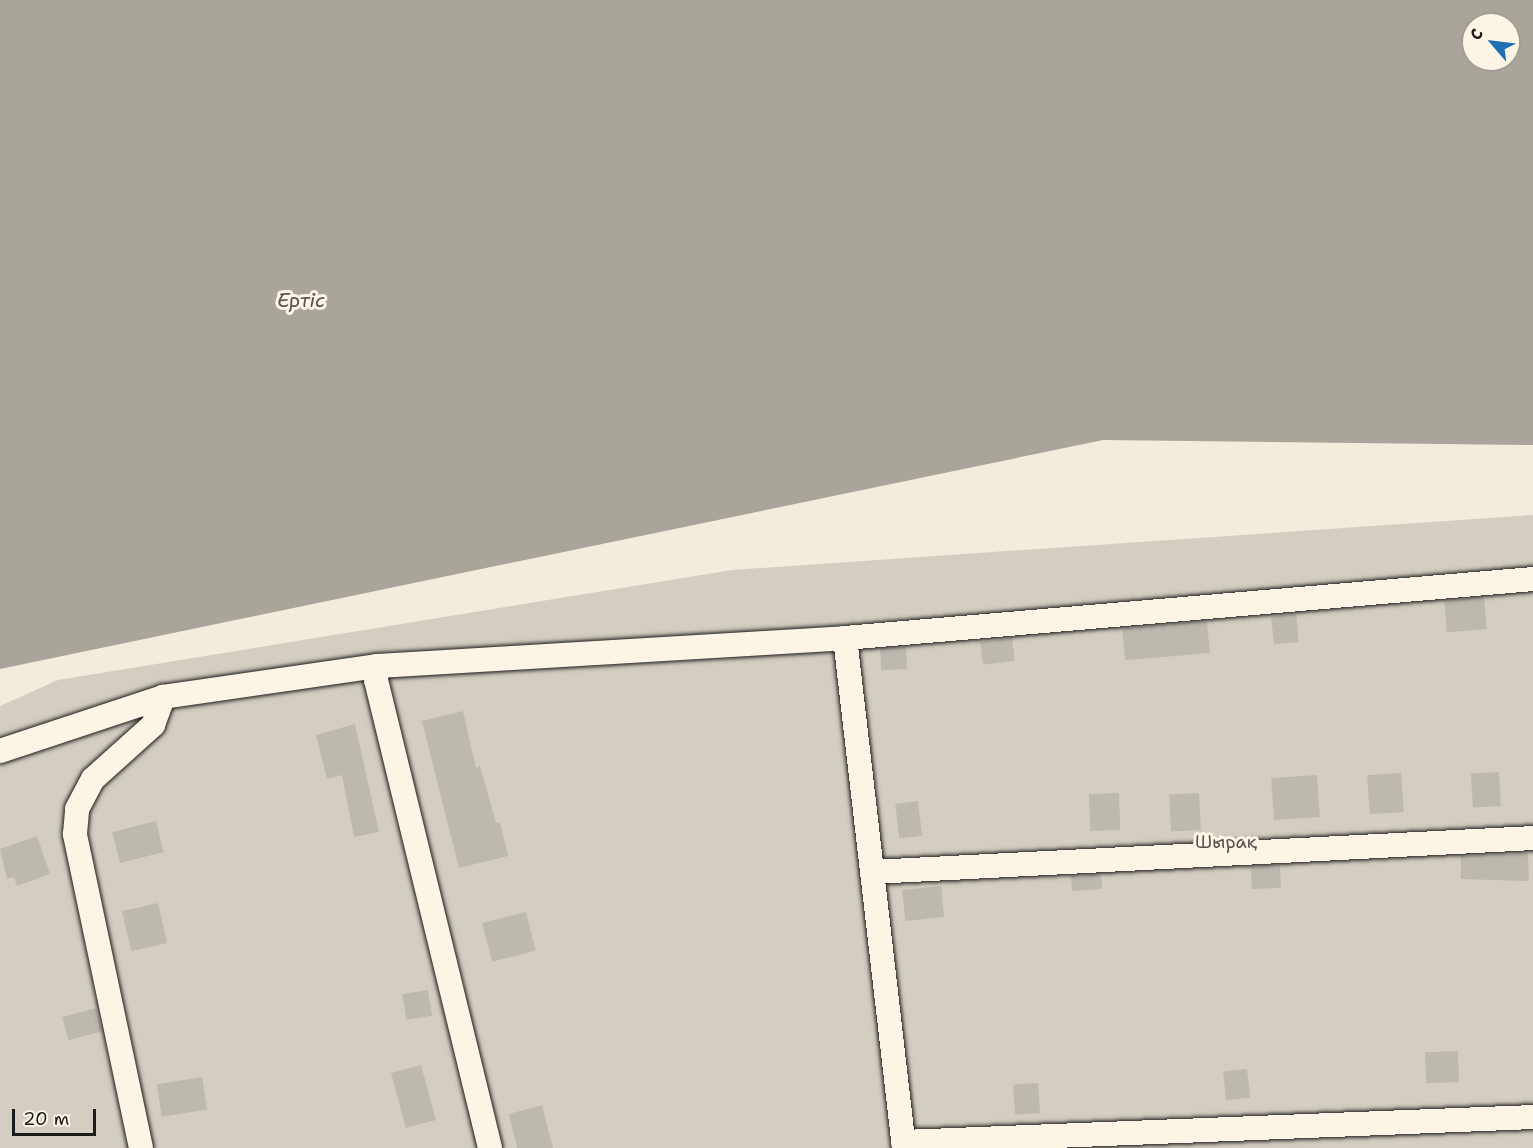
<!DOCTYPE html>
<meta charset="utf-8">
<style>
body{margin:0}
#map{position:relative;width:1533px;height:1148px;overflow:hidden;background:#f3ecdd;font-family:"Shantell Sans",sans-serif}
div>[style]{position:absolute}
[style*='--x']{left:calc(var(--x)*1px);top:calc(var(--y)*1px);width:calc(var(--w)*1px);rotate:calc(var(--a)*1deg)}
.green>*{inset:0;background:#d3cec1}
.water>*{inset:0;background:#aaa59b}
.building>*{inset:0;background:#beb9ae;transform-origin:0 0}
.roads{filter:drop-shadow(0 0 2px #1c1c1c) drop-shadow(0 0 2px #1c1c1c)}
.street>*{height:24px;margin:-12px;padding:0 12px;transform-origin:12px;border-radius:12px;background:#fcf5e5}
span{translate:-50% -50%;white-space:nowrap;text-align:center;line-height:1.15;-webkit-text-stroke:6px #fcf5e5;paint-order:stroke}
.park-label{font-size:18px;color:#53514e}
.water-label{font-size:20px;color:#55534f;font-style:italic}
.north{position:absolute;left:1461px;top:12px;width:60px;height:60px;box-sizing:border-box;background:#fcf5e5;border:2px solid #a29e95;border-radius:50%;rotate:298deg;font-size:16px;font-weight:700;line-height:24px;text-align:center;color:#1c1c1c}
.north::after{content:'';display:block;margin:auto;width:21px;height:27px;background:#1f6fb2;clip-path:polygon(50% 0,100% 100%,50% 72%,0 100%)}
.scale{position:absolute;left:12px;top:1109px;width:84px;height:27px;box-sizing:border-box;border:3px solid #1c1c1c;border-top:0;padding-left:8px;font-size:18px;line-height:21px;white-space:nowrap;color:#1c1c1c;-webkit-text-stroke:4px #fcf5e5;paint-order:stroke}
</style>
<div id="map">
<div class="green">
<div style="clip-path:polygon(1533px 515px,1533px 1148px,0 1148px,0 706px,58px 680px,732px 570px)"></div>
</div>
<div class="water">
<div style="clip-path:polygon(evenodd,0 0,1533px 0,1533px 445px,1103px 440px,0 669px,0 0,1473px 24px,1509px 24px,1509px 60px,1473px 60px,1473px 24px)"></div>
</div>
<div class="building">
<div style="left:1484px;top:597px;width:32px;height:40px;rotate:85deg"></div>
<div style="left:1296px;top:614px;width:28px;height:25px;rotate:84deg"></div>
<div style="left:1207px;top:621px;width:32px;height:85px;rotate:85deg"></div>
<div style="left:1012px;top:638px;width:23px;height:32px;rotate:83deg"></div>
<div style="left:906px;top:647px;width:22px;height:26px;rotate:87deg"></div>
<div style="clip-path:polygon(463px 711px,476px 768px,480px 766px,496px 823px,500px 822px,508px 856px,459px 868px,422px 721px)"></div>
<div style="clip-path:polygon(355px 724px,379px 832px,354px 837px,342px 775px,327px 779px,316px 735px)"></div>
<div style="left:1499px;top:772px;width:34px;height:28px;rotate:87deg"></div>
<div style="left:1401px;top:773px;width:39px;height:34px;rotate:86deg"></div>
<div style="left:1317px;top:775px;width:42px;height:46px;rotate:86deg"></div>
<div style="left:1119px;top:793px;width:37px;height:30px;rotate:88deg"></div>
<div style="left:1199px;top:793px;width:37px;height:30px;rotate:87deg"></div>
<div style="left:918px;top:801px;width:35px;height:23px;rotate:83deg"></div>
<div style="left:156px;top:821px;width:32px;height:45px;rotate:76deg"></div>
<div style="clip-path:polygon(37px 836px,50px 874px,17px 886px,14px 877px,7px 879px,0 849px)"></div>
<div style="clip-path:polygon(1528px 853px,1529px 881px,1461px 879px,1461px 856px)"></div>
<div style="left:1280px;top:865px;width:23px;height:29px;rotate:88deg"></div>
<div style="left:1101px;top:874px;width:15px;height:30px;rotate:86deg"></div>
<div style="left:941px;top:886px;width:31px;height:39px;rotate:84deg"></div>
<div style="left:158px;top:903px;width:41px;height:37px;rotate:77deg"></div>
<div style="left:526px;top:912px;width:40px;height:45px;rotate:76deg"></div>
<div style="left:428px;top:990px;width:26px;height:26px;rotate:81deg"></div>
<div style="left:96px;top:1008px;width:24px;height:35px;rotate:75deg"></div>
<div style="left:1458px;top:1051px;width:31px;height:33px;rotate:88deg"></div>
<div style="left:421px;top:1065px;width:57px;height:31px;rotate:75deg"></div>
<div style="left:1247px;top:1069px;width:29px;height:24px;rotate:84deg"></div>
<div style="left:202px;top:1077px;width:33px;height:46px;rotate:81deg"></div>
<div style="left:1038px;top:1083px;width:30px;height:25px;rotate:86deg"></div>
<div style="clip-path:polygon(542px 1105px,553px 1148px,517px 1148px,509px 1114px)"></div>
</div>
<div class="roads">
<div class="street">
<div style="--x:845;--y:638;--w:513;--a:83.4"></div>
<div style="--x:377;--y:666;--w:14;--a:94"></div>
<div style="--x:376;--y:680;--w:482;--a:76.3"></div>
<div style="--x:0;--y:751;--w:172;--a:-18.3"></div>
<div style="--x:163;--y:697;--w:216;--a:-8.2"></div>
<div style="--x:377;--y:666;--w:469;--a:-3.4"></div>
<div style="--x:845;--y:638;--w:691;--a:-4.9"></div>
<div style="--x:872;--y:872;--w:662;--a:-2.94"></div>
<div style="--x:903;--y:1142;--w:630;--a:-2.27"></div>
<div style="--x:141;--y:1148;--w:321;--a:-101.9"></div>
<div style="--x:75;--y:834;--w:25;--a:-85"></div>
<div style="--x:77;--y:809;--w:34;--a:-62"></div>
<div style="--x:93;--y:779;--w:81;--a:-42"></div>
<div style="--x:153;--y:725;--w:30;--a:-70"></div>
</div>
</div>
<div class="park-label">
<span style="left:1226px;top:842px">Шырақ</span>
</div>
<div class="water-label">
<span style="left:301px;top:300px">Ертіс</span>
</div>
<div class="north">С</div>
<div class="scale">20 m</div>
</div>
